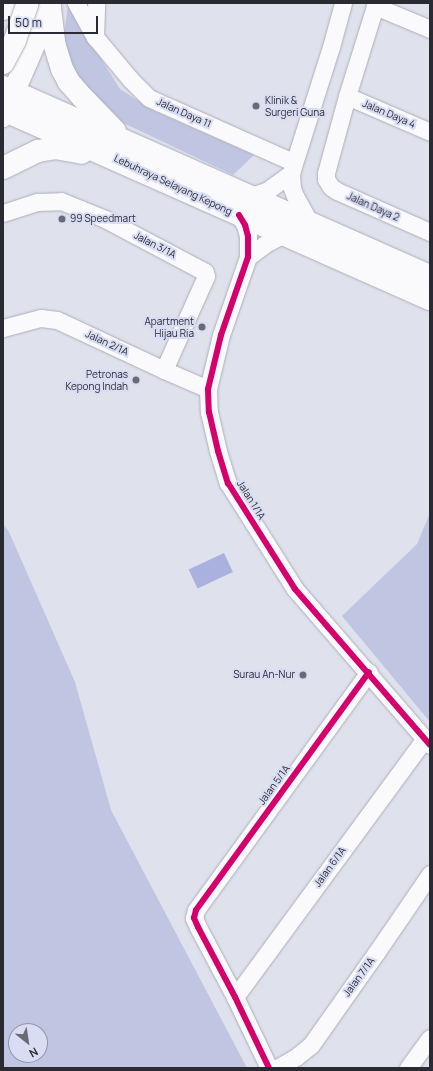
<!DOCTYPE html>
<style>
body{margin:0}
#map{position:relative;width:433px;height:1071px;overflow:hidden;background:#dfe1ed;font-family:Manrope,sans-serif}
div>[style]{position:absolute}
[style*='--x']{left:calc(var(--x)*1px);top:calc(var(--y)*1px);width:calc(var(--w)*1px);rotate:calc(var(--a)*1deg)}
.green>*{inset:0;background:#c0c5e2}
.water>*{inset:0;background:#aab1df;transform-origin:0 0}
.roads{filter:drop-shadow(0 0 1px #acaeb7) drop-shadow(0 0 1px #acaeb7)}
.minor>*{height:17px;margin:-8.5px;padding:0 8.5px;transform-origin:8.5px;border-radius:8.5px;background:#fafafc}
.major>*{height:22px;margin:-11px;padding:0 11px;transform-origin:11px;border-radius:11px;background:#fafafc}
.highway>*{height:22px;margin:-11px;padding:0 11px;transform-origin:11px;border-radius:11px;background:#fafafc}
.bridges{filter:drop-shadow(0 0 1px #acaeb7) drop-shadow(0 0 1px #acaeb7)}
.highway-bridge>*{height:22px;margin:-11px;padding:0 11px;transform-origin:11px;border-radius:11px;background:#fafafc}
.cycleway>*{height:6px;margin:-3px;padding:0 3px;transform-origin:3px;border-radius:3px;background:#d6006c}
.dots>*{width:11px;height:11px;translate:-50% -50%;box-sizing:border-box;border:2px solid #d9ddf3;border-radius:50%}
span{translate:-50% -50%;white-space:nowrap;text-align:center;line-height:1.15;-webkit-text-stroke:4px #d9ddf3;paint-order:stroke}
.poi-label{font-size:10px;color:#292a32}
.left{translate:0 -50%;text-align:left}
.right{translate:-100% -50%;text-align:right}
.street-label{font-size:10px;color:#292a32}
.frame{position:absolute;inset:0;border:4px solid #292a32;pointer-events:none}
.north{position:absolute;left:8px;top:1023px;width:40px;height:40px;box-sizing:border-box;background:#d9ddf3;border:1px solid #9395a6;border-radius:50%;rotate:150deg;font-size:11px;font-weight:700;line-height:16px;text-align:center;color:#292a32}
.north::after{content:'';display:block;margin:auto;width:14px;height:18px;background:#696a73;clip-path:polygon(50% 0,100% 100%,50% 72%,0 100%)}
.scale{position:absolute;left:8px;top:16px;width:90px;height:18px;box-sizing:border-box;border:2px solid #292a32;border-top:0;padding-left:5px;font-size:12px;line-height:14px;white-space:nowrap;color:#292a32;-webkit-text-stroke:3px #d9ddf3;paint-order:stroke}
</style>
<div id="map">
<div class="green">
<div style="clip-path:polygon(68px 6px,120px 89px,154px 111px,254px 155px,233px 175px,113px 118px,77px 79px,63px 41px)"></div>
<div style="clip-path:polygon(430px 513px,430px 722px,342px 616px,417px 544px)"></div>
<div style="clip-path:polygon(evenodd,3px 524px,9px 532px,75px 682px,111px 810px,247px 1068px,3px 1068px,3px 524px,16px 1031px,40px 1031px,40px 1055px,16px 1055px,16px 1031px)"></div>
</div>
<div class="water">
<div style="left:224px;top:553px;width:21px;height:39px;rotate:65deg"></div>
</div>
<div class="roads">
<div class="minor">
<div style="--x:76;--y:3;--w:39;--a:61"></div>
<div style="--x:95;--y:37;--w:56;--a:50.1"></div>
<div style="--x:131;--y:80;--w:25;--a:45"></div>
<div style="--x:149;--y:98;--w:158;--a:24"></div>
<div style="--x:376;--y:3;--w:97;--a:107.3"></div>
<div style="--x:347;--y:96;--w:80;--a:105.3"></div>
<div style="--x:326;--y:173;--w:6;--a:90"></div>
<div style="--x:326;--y:179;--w:9;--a:58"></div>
<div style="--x:331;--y:187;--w:7;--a:34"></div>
<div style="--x:337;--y:191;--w:102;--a:23.8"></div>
<div style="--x:375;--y:6;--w:60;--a:22.7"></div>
<div style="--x:95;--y:37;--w:34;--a:-88"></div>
<div style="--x:347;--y:96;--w:90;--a:23.4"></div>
<div style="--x:248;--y:197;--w:21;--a:-19"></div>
<div style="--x:268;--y:190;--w:29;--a:-36"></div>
<div style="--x:3;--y:213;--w:36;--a:-18"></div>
<div style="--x:37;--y:202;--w:24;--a:-2"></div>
<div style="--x:61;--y:201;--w:48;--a:22.2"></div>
<div style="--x:105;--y:219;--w:113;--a:27.9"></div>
<div style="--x:205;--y:272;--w:4;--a:76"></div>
<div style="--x:206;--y:276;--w:103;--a:114.1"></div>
<div style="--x:239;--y:215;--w:12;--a:59"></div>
<div style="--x:245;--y:225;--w:11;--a:75"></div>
<div style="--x:248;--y:236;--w:21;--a:90"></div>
<div style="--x:248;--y:257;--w:83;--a:109.1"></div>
<div style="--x:221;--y:335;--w:56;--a:103.5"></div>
<div style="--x:208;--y:389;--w:23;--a:88"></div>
<div style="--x:209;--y:412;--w:40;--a:77"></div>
<div style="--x:218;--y:451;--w:34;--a:73"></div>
<div style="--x:228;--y:483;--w:125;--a:57.7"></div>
<div style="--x:295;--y:589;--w:206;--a:49.1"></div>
<div style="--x:310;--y:223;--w:31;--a:-119"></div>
<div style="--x:295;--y:196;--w:9;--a:-111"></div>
<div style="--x:292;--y:188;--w:15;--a:-94"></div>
<div style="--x:291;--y:173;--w:132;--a:-72.4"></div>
<div style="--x:331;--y:47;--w:46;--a:-74.7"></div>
<div style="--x:248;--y:257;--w:21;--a:-37"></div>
<div style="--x:265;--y:244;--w:21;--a:-28"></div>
<div style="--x:3;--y:328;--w:39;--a:-15"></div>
<div style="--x:41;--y:318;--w:16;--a:7"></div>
<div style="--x:57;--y:320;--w:118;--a:25"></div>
<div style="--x:164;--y:370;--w:48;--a:23.4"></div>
<div style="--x:235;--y:997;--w:321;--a:-53.7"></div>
<div style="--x:269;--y:1068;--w:79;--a:-115.6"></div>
<div style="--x:235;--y:997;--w:79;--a:-117.9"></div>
<div style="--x:198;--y:927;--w:10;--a:-114"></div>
<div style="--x:194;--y:918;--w:8;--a:-76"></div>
<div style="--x:196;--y:910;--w:294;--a:-54"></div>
<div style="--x:277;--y:1068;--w:22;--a:-30"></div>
<div style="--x:296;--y:1057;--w:19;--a:-39"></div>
<div style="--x:311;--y:1045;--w:113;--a:-54.8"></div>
<div style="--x:376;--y:953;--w:96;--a:-55.6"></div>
<div style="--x:408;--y:1068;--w:37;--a:-54"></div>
</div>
<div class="major">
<div style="--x:50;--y:8;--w:35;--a:83"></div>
<div style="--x:54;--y:43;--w:27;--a:73"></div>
<div style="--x:62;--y:69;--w:15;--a:62"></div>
<div style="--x:69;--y:82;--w:20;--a:49"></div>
<div style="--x:82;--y:97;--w:47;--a:45.9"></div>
<div style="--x:3;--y:87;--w:467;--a:23.9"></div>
<div style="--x:8;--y:105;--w:106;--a:-66.6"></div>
<div style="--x:3;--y:110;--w:467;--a:23.9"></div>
<div style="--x:3;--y:168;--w:39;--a:-26"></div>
<div style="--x:38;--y:151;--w:17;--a:-10"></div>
<div style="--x:55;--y:148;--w:27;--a:10"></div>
</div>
<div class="highway">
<div style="--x:3;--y:9;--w:6;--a:-72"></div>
<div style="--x:3;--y:116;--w:5;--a:-68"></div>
</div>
</div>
<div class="bridges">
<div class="highway-bridge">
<div style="--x:3;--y:63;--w:26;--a:-62"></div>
<div style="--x:15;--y:40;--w:39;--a:-71"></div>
</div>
</div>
<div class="cycleway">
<div style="--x:239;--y:215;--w:12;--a:59"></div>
<div style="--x:245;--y:225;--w:11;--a:75"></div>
<div style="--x:248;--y:236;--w:21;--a:90"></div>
<div style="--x:248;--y:257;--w:83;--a:109.1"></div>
<div style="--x:221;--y:335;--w:56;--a:103.5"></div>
<div style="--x:208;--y:389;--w:23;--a:88"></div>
<div style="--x:209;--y:412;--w:40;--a:77"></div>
<div style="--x:218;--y:451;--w:34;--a:73"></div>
<div style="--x:228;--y:483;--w:125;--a:57.7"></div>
<div style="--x:295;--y:589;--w:206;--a:49.1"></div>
<div style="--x:269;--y:1068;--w:79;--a:-115.6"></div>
<div style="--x:235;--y:997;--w:79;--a:-117.9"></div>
<div style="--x:198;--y:927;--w:10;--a:-114"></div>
<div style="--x:194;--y:918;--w:8;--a:-76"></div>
<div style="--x:196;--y:910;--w:294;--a:-54"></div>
</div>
<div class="dots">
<div style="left:256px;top:106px;background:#696a73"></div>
<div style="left:62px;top:219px;background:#696a73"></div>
<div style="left:202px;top:327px;background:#696a73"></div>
<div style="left:136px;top:380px;background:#696a73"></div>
<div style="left:303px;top:675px;background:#696a73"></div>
</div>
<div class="poi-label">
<span class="left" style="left:265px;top:106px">Klinik &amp;<br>Surgeri Guna</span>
<span class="left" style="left:70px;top:219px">99 Speedmart</span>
<span class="right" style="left:194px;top:327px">Apartment<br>Hijau Ria</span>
<span class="right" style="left:128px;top:380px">Petronas<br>Kepong Indah</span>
<span class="right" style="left:295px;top:675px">Surau An-Nur</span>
</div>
<div class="street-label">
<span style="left:184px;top:113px;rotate:24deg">Jalan Daya 11</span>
<span style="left:389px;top:114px;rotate:23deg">Jalan Daya 4</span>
<span style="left:173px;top:185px;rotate:25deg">Lebuhraya Selayang Kepong</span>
<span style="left:373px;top:207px;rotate:24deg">Jalan Daya 2</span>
<span style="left:155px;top:245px;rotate:27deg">Jalan 3/1A</span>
<span style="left:107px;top:343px;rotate:25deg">Jalan 2/1A</span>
<span style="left:251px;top:500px;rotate:58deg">Jalan 1/1A</span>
<span style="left:274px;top:785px;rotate:-54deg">Jalan 5/1A</span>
<span style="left:330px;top:867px;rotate:-54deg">Jalan 6/1A</span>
<span style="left:359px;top:977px;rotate:-54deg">Jalan 7/1A</span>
</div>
<div class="frame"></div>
<div class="north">N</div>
<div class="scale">50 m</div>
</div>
